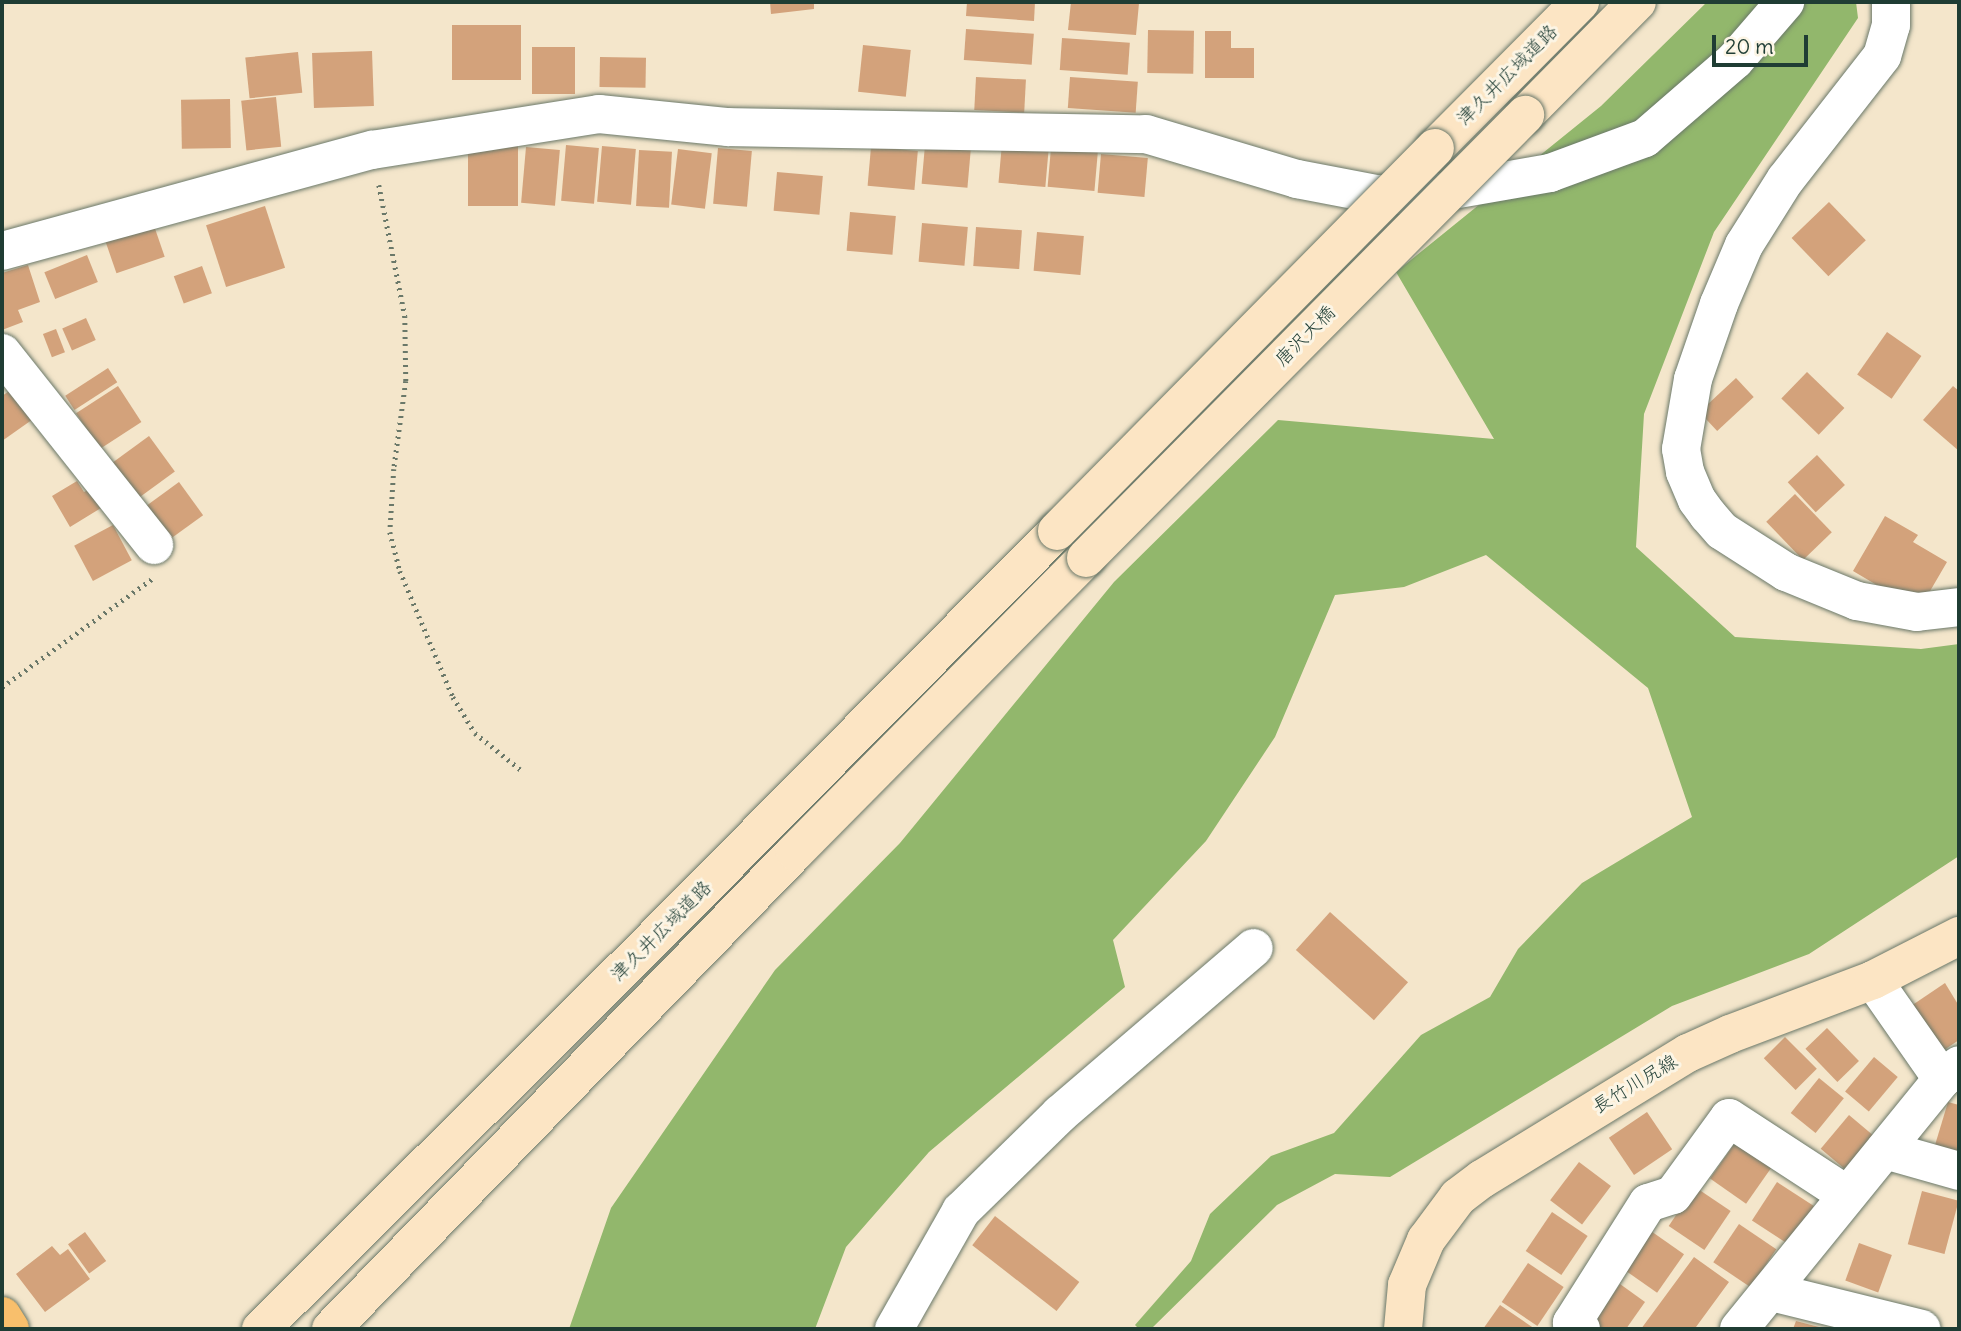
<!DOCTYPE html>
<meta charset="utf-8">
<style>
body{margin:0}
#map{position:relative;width:1961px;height:1331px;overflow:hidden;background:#f4e6cb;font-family:Delius,"Klee One",sans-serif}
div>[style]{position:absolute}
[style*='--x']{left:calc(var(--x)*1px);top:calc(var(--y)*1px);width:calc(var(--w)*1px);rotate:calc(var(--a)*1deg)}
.forest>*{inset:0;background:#92b76c}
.building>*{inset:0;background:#d3a27b;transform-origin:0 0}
.path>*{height:4.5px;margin-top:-2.25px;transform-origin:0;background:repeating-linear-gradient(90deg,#6a7869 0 2px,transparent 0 7px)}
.roads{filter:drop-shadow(0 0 2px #6a7869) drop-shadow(0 0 2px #6a7869)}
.minor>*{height:38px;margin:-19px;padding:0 19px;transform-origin:19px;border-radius:19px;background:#fff}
.secondary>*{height:38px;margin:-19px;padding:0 19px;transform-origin:19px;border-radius:19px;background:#fce5c4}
.primary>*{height:38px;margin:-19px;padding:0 19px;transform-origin:19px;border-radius:19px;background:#f8bf6c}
.bridges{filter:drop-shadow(0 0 2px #6a7869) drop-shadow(0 0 2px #6a7869)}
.secondary-bridge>*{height:38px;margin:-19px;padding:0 19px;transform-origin:19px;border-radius:19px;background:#fce5c4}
span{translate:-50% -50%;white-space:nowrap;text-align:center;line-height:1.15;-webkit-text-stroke:6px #fcf5e5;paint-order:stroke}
.street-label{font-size:19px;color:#1f3d34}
.frame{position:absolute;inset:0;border:4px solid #1f3d34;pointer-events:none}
.scale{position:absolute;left:1712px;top:35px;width:96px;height:32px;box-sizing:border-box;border:4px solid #1f3d34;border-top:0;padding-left:9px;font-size:21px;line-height:24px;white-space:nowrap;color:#1f3d34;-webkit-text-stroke:5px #fcf5e5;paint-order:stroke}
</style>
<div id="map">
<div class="forest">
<div style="clip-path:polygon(1707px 2px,1856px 2px,1858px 18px,1714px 232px,1644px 414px,1636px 547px,1735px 637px,1921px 649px,1959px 644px,1959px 856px,1809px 954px,1672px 1006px,1390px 1177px,1335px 1174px,1277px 1205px,1151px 1329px,1139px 1329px,1135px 1325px,1191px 1261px,1210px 1214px,1271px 1156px,1334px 1133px,1421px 1035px,1490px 997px,1518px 949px,1582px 883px,1692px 817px,1648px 688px,1486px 555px,1404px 587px,1335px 595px,1275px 737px,1206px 841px,1113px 940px,1125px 987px,929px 1152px,846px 1247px,815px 1329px,569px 1329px,611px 1208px,775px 970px,900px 843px,1114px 582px,1278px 420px,1494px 439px,1396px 272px,1601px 106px)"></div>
</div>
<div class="building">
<div style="clip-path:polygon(770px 2px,814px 2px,814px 9px,771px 14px)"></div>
<div style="clip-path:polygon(967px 2px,1035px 2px,1034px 21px,966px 16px)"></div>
<div style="clip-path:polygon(1071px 2px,1139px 3px,1136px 35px,1068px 30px)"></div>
<div style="left:452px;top:25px;width:69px;height:55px"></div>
<div style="left:966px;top:29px;width:68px;height:31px;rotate:4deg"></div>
<div style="left:1148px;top:30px;width:46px;height:43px;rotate:1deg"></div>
<div style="clip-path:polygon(1205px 31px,1231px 31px,1231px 48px,1254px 48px,1254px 78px,1205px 78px)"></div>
<div style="left:1062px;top:38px;width:68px;height:32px;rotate:4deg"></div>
<div style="left:863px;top:45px;width:48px;height:47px;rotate:6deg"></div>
<div style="left:532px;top:47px;width:43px;height:47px"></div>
<div style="left:372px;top:51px;width:55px;height:60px;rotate:88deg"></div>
<div style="left:298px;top:52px;width:41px;height:53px;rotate:84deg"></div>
<div style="left:600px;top:57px;width:46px;height:30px;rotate:1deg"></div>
<div style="left:976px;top:77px;width:50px;height:33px;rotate:3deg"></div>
<div style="left:1070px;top:77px;width:68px;height:31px;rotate:4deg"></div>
<div style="left:276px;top:97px;width:50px;height:35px;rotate:84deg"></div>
<div style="left:230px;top:99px;width:49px;height:49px;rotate:89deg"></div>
<div style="left:1002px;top:143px;width:47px;height:40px;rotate:5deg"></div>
<div style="left:566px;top:145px;width:33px;height:56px;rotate:5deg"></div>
<div style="left:925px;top:145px;width:46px;height:39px;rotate:5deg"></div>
<div style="left:518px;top:146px;width:60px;height:50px;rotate:90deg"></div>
<div style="left:602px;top:146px;width:34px;height:56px;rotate:5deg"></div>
<div style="left:526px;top:147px;width:34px;height:56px;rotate:5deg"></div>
<div style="left:871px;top:147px;width:47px;height:39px;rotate:5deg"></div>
<div style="left:718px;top:148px;width:34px;height:56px;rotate:5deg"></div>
<div style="left:1051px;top:148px;width:47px;height:39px;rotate:5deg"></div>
<div style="left:678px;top:149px;width:34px;height:56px;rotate:7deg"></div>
<div style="left:639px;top:150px;width:33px;height:56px;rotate:3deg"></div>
<div style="left:1101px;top:154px;width:47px;height:39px;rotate:5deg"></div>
<div style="left:777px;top:172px;width:46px;height:39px;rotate:5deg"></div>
<div style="left:1829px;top:202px;width:53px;height:52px;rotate:46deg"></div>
<div style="left:265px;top:206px;width:65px;height:62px;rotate:72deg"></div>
<div style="left:850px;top:212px;width:46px;height:39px;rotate:5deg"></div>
<div style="left:151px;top:217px;width:42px;height:51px;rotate:71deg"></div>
<div style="left:922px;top:223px;width:46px;height:39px;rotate:5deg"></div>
<div style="left:976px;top:227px;width:46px;height:39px;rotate:4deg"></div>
<div style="left:1037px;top:232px;width:47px;height:39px;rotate:5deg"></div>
<div style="left:87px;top:255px;width:29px;height:46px;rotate:68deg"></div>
<div style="clip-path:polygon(28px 265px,40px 302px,18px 310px,23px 322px,2px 330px,2px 273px)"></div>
<div style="left:202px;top:266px;width:29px;height:30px;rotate:70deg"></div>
<div style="left:86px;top:318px;width:24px;height:26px;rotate:66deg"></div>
<div style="left:56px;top:329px;width:25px;height:14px;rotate:69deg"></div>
<div style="left:1887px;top:332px;width:42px;height:52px;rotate:35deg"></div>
<div style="left:108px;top:368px;width:17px;height:51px;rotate:57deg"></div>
<div style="left:1807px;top:372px;width:52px;height:37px;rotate:44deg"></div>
<div style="left:1736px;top:378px;width:26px;height:50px;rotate:47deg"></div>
<div style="left:118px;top:386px;width:43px;height:50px;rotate:57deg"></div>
<div style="clip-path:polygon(1953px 386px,1959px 391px,1959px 451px,1923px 420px)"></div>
<div style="clip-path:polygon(15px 387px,36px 417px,2px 441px,2px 396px)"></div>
<div style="left:149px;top:436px;width:44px;height:47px;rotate:54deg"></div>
<div style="left:1817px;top:455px;width:41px;height:40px;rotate:47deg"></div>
<div style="clip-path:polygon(77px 481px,84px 492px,90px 489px,101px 508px,70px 527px,52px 496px)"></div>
<div style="left:179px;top:482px;width:41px;height:47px;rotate:54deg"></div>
<div style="left:1795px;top:494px;width:53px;height:40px;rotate:46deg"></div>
<div style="clip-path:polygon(1885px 516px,1918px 535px,1913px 542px,1947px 562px,1919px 610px,1853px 571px)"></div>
<div style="left:113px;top:525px;width:40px;height:44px;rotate:62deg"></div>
<div style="left:1330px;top:912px;width:105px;height:51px;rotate:42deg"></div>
<div style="clip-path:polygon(1945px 983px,1959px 1006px,1959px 1040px,1938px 1054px,1908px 1008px)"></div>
<div style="left:1827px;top:1028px;width:46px;height:30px;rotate:46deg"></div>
<div style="left:1785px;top:1037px;width:45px;height:30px;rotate:45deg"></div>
<div style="left:1874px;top:1057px;width:31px;height:45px;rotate:40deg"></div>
<div style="left:1819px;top:1078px;width:32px;height:45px;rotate:39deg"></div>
<div style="clip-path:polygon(1948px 1102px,1959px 1105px,1959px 1163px,1932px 1155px)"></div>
<div style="left:1647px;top:1112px;width:45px;height:46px;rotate:56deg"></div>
<div style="left:1849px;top:1115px;width:31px;height:44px;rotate:40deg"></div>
<div style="left:1737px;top:1140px;width:44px;height:47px;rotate:35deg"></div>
<div style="left:1579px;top:1162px;width:40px;height:48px;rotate:37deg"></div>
<div style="left:1777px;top:1182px;width:44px;height:46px;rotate:33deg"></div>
<div style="left:1695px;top:1187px;width:43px;height:47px;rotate:34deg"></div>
<div style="left:1922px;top:1191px;width:38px;height:55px;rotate:15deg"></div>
<div style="left:1552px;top:1212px;width:43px;height:47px;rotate:34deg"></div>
<div style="left:995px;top:1216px;width:107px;height:37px;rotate:38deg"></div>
<div style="left:1739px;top:1224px;width:45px;height:46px;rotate:34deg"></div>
<div style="left:1648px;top:1229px;width:44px;height:47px;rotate:35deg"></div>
<div style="left:85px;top:1232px;width:36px;height:21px;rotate:54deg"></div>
<div style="left:1859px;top:1243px;width:35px;height:40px;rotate:20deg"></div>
<div style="clip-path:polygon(52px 1246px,60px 1255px,68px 1249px,90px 1279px,45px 1312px,16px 1274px)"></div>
<div style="clip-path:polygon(1694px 1257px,1729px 1282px,1696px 1327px,1699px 1329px,1641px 1329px)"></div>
<div style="left:1528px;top:1263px;width:43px;height:47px;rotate:34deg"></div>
<div style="clip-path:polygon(1620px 1284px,1645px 1302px,1626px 1329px,1600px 1329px,1593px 1324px)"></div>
<div style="clip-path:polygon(1500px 1305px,1535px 1329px,1483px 1329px)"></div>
<div style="clip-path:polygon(1796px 1321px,1819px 1327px,1818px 1329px,1793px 1329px)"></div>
</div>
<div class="path">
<div style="--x:379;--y:185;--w:134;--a:78.8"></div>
<div style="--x:405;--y:316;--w:65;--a:89.1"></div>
<div style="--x:406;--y:381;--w:89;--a:97.8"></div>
<div style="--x:394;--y:469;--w:63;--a:93.6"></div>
<div style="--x:390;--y:532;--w:40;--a:75.6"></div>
<div style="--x:400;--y:571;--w:137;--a:67.2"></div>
<div style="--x:453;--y:697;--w:42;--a:58.6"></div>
<div style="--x:475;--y:733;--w:59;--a:38.8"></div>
<div style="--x:2;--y:687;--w:185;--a:-35.8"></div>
</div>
<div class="roads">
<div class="minor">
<div style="--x:1891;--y:2;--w:23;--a:90"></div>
<div style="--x:1891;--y:25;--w:32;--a:106"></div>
<div style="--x:1882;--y:56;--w:157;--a:128"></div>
<div style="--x:1785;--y:180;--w:77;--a:122.2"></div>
<div style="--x:1744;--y:245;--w:64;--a:113"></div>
<div style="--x:1719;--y:304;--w:79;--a:109.1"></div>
<div style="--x:1693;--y:379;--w:71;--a:99.7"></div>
<div style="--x:1681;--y:449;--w:23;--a:80"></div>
<div style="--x:1685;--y:472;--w:30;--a:67"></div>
<div style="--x:1697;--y:500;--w:19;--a:54"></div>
<div style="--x:1708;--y:515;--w:21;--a:49"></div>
<div style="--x:1722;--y:531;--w:76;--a:32.6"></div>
<div style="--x:1786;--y:572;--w:77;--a:22.2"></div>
<div style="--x:1857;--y:601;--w:61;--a:10.4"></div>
<div style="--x:1917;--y:612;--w:42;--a:-6.8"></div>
<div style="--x:2;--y:251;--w:384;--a:-15.3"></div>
<div style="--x:372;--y:150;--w:230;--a:-9"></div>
<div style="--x:599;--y:114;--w:130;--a:5.8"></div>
<div style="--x:728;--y:127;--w:418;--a:1"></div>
<div style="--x:1146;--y:134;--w:158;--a:16.6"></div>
<div style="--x:1297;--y:179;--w:80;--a:10.8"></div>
<div style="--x:1376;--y:194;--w:42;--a:2.7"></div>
<div style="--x:1418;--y:196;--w:134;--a:-9.9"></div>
<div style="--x:1550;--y:173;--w:101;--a:-20.2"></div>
<div style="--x:1645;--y:138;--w:119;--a:-40.9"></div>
<div style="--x:1735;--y:60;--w:77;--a:-49.2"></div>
<div style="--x:2;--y:353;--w:245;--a:51.6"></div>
<div style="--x:1873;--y:980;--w:121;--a:55.1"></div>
<div style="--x:1885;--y:1150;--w:77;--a:15.8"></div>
<div style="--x:1772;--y:1292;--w:154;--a:13.9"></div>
<div style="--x:894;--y:1329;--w:136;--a:-60.4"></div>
<div style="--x:961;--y:1211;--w:139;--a:-44.4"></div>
<div style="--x:1060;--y:1114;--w:255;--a:-40.6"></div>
<div style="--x:1581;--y:1329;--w:11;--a:-146"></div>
<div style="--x:1572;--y:1323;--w:142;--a:-57.7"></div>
<div style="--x:1648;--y:1203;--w:26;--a:-18"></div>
<div style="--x:1673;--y:1195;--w:95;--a:-54"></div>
<div style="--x:1729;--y:1118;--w:141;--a:33.1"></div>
<div style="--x:1739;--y:1329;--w:322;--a:-50.9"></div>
<div style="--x:1942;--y:1079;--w:22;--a:-39"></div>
</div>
<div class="secondary">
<div style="--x:1525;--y:115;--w:159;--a:-45.3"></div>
<div style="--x:1435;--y:148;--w:206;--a:-45.2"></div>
<div style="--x:261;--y:1329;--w:539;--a:-44.85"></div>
<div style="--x:643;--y:949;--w:588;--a:-45.28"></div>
<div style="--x:331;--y:1329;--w:665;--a:-45.79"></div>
<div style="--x:795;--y:852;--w:414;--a:-45.3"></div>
<div style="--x:1403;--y:1329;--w:44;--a:-84.8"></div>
<div style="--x:1407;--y:1285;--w:49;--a:-67.1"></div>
<div style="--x:1426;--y:1240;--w:54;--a:-53.3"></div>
<div style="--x:1458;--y:1197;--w:30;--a:-37"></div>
<div style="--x:1482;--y:1179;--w:241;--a:-31.5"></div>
<div style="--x:1688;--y:1053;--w:46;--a:-24.3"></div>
<div style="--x:1730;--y:1034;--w:153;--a:-20.7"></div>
<div style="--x:1873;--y:980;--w:97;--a:-27.1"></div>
</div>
<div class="primary">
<div style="--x:2;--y:1316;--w:15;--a:58"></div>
</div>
</div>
<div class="bridges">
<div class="secondary-bridge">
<div style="--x:1057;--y:531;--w:538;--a:-45.38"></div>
<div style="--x:1086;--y:558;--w:624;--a:-45.26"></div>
</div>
</div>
<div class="street-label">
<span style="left:1507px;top:75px;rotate:-45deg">津久井広域道路</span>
<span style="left:1305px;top:336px;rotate:-45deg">唐沢大橋</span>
<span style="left:661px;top:931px;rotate:-45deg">津久井広域道路</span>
<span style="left:1635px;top:1084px;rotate:-31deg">長竹川尻線</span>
</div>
<div class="frame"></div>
<div class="scale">20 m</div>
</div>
